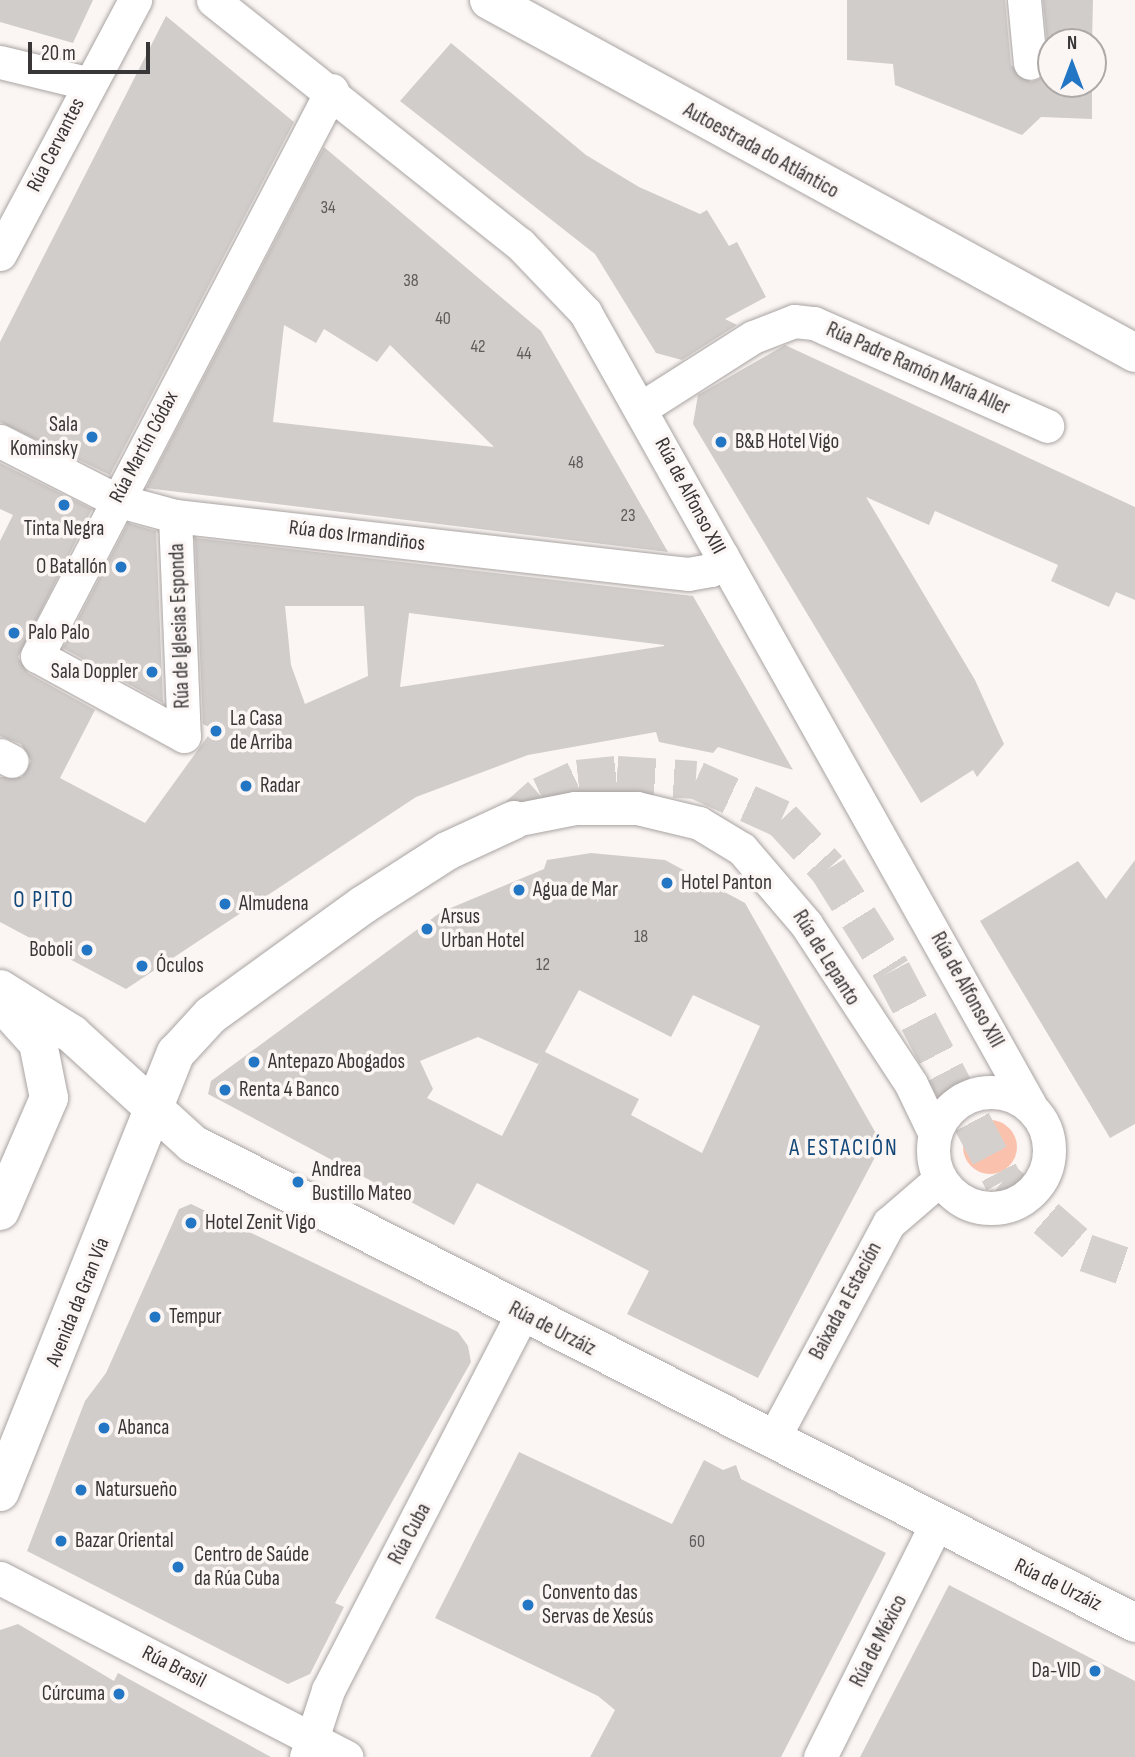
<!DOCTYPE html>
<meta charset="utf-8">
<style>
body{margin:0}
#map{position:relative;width:1135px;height:1757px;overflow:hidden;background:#fbf6f4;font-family:"Sofia Sans Condensed",sans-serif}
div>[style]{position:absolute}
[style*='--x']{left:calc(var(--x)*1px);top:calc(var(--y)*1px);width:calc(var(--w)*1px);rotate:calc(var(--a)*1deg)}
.green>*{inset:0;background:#fac2ad}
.round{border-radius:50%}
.building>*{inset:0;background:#d1cdcb}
.motorway-tunnel>*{height:38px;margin-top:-19px;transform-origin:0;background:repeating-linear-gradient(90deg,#d4d0ce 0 38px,transparent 0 57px)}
.roads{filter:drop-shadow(0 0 2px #a9a4a2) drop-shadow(0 0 2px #a9a4a2)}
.minor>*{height:33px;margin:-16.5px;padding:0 16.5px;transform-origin:16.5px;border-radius:16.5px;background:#fff}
.minor>.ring{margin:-16.5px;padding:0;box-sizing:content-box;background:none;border:33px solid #fff;border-radius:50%}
.secondary>*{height:38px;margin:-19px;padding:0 19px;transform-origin:19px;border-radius:19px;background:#fff}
.primary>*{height:38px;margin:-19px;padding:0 19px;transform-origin:19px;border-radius:19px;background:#fff}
.motorway>*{height:38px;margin:-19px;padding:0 19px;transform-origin:19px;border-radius:19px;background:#fff}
.dots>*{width:19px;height:19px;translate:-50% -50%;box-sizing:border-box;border:4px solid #fbf6f4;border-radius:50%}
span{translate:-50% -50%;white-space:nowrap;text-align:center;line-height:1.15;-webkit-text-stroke:7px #fbf6f4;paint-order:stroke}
.number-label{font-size:18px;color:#5e5c5b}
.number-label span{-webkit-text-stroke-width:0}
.street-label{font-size:21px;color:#383636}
.poi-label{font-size:21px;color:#383636}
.right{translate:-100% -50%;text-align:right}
.left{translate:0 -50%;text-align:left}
.neighbourhood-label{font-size:23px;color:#114678;letter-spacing:2px}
.north{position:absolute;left:1037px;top:28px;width:70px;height:70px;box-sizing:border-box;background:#fbf6f4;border:2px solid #ada9a8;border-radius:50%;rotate:0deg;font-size:19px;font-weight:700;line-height:28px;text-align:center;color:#383636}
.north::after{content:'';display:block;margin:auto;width:24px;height:32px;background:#2276c4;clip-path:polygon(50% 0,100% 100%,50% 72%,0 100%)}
.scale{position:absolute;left:28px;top:42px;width:122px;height:32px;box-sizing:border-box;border:4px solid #383636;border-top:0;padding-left:9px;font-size:21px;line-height:24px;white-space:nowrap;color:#383636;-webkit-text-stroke:5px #fbf6f4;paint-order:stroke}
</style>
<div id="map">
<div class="green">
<div class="round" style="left:963px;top:1120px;width:54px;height:54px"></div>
</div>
<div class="building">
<div style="clip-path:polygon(0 0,93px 0,73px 43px,0 22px)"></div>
<div style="clip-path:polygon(847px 0,1005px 0,1011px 65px,1031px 82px,1042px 78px,1049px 62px,1043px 0,1093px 0,1092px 42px,1051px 42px,1051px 84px,1092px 84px,1092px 119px,1041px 117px,1022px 135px,895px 85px,893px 64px,847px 60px)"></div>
<div style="clip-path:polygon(166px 16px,294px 122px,110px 475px,0 422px,0 342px)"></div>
<div style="clip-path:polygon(451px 43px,586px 155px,639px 187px,700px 214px,707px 210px,729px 246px,737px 242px,766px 297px,725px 319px,737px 325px,682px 360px,656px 353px,595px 254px,400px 101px)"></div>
<div style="clip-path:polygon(evenodd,324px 147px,541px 331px,668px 552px,146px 488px,324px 147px,284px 325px,316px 343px,324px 329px,377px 362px,390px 345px,494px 447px,273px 422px,284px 325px)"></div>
<div style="clip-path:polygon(785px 345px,1135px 507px,1135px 600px,1116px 592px,1109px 607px,1051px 581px,1058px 565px,935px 511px,929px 525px,866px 497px,975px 680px,1004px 744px,977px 777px,973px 770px,921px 803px,693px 424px,698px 395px)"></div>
<div style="clip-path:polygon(evenodd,0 463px,92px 509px,18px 657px,28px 673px,95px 710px,60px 778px,145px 823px,213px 729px,203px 724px,195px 538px,693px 596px,793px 770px,718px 747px,713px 753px,659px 742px,656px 732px,528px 755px,416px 797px,126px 989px,0 922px,0 777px,22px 777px,31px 761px,21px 744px,0 736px,0 541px,13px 515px,0 509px,0 463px,285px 606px,364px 606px,368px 676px,305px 704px,291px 665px,285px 606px,0 463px,409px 613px,664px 645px,664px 646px,400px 687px,409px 613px)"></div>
<div style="clip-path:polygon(128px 523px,156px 531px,163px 703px,63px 648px)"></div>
<div style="clip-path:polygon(evenodd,591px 853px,665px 860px,745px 903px,882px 1144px,758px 1378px,627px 1314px,649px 1271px,564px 1227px,477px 1183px,454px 1225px,208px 1094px,211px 1081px,441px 912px,544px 869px,547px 860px,591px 853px,579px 990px,671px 1037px,693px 995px,760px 1026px,702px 1153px,631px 1115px,639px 1099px,545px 1052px,579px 990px,591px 853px,478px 1037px,538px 1064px,542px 1057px,502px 1136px,427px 1098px,433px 1089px,420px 1061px,478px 1037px)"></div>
<div style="clip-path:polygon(1135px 860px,1135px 1124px,1110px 1138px,980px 921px,1078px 861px,1106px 899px)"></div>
<div style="clip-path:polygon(191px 1204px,458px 1332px,468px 1346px,471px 1362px,335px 1603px,344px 1607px,310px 1674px,288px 1684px,27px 1551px,85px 1401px,106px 1373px,179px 1209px)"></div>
<div style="clip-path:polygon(519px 1452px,672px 1524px,704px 1460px,723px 1470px,736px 1465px,741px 1479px,886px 1553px,781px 1757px,590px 1757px,615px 1710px,598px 1696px,435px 1618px)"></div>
<div style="clip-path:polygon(949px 1585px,1135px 1681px,1135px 1757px,860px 1757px)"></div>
<div style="clip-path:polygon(18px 1624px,114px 1681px,118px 1673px,271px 1757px,0 1757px,0 1630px)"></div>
</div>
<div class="motorway-tunnel">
<div style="--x:514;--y:820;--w:36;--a:-42"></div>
<div style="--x:541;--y:796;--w:41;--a:-24.7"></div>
<div style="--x:578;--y:779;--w:39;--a:-6"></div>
<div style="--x:617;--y:775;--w:79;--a:3.6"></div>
<div style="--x:696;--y:780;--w:94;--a:24.4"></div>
<div style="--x:782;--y:819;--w:68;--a:47.4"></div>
<div style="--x:828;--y:869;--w:120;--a:57.9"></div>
<div style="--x:892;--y:971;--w:238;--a:62.1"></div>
<div style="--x:1003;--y:1181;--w:110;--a:40.9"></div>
<div style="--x:1086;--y:1253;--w:52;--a:19.1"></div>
</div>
<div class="roads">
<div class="minor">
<div style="--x:213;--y:0;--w:392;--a:38.5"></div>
<div style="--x:520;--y:244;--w:94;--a:46.3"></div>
<div style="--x:585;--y:312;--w:909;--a:60.7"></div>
<div style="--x:1024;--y:0;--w:63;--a:84.6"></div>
<div style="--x:0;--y:62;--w:89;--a:13.6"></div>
<div style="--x:0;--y:254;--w:288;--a:-62"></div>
<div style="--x:643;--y:407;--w:130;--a:-32.5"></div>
<div style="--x:753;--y:337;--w:44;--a:-21.3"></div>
<div style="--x:794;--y:321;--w:20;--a:6"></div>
<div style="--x:814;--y:323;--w:255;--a:23.8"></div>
<div style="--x:0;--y:441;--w:130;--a:27"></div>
<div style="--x:116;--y:500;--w:61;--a:15.2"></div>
<div style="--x:175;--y:516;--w:516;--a:6.45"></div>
<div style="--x:688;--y:574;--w:23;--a:-10"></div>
<div style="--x:711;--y:570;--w:18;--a:-52"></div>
<div style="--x:175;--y:516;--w:220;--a:87.7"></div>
<div style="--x:184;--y:736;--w:167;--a:-151.4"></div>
<div style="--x:37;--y:656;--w:638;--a:-62.47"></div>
<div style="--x:0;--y:755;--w:13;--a:27"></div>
<div style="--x:514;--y:820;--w:62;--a:-11.1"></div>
<div style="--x:575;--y:808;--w:62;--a:0"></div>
<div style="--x:637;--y:808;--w:64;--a:13.6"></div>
<div style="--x:699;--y:823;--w:50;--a:31.2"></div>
<div style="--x:742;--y:849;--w:99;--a:49.5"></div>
<div style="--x:806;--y:924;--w:191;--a:56.7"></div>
<div style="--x:911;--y:1084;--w:55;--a:64.4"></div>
<div class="ring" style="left:933px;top:1092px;width:83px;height:83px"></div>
<div style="--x:773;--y:1439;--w:245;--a:-61.8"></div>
<div style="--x:889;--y:1223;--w:67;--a:-40.8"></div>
<div style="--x:0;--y:1578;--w:390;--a:27.3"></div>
<div style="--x:306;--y:1757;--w:71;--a:-71.8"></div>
<div style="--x:328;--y:1690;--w:423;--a:-62.7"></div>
<div style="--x:820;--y:1757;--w:260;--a:-63.5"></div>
</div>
<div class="secondary">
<div style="--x:0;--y:989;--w:85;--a:32"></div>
<div style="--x:72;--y:1034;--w:164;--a:42.3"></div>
<div style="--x:193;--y:1144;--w:1057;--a:26.95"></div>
</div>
<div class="primary">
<div style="--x:0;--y:1001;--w:57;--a:47.9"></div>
<div style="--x:38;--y:1043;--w:56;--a:78.7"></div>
<div style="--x:49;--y:1098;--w:123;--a:113.4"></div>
<div style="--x:0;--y:1492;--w:473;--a:-68.2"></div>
<div style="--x:176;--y:1053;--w:52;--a:-47.4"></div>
<div style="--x:211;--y:1015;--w:188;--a:-35.9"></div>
<div style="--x:363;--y:905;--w:100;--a:-32.7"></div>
<div style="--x:447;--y:851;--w:74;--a:-24.8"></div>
</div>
<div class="motorway">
<div style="--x:489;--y:0;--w:736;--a:28.65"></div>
</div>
</div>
<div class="dots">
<div style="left:92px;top:437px;background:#2276c4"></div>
<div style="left:721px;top:442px;background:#2276c4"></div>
<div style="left:64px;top:505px;background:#2276c4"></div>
<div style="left:121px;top:567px;background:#2276c4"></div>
<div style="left:14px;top:633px;background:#2276c4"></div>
<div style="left:152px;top:672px;background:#2276c4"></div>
<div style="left:216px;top:731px;background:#2276c4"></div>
<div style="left:246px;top:786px;background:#2276c4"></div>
<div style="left:667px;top:883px;background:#2276c4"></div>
<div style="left:519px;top:890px;background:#2276c4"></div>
<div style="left:225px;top:904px;background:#2276c4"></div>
<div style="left:427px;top:929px;background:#2276c4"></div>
<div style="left:87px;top:950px;background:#2276c4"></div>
<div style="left:142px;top:966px;background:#2276c4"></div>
<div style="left:254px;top:1062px;background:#2276c4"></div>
<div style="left:225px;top:1090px;background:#2276c4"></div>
<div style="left:298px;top:1182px;background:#2276c4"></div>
<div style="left:191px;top:1223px;background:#2276c4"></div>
<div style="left:155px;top:1317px;background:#2276c4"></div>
<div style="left:104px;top:1428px;background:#2276c4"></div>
<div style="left:81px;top:1490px;background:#2276c4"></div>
<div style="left:61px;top:1541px;background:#2276c4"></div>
<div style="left:178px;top:1567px;background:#2276c4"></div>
<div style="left:528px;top:1605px;background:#2276c4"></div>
<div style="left:1095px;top:1671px;background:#2276c4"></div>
<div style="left:119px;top:1694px;background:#2276c4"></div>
</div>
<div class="number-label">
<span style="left:328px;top:208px">34</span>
<span style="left:411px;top:281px">38</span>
<span style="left:443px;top:319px">40</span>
<span style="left:478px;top:347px">42</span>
<span style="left:524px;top:354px">44</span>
<span style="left:576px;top:463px">48</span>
<span style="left:628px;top:516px">23</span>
<span style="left:641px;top:937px">18</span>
<span style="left:543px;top:965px">12</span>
<span style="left:697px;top:1542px">60</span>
</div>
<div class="street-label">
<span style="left:56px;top:145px;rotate:-63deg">Rúa Cervantes</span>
<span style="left:761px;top:151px;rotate:29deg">Autoestrada do Atlántico</span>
<span style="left:918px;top:369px;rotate:24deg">Rúa Padre Ramón María Aller</span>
<span style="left:144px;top:447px;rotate:-62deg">Rúa Martín Códax</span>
<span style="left:690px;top:496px;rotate:62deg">Rúa de Alfonso XIII</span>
<span style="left:357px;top:536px;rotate:7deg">Rúa dos Irmandiños</span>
<span style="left:180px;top:626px;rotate:-92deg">Rúa de Iglesias Esponda</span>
<span style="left:826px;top:958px;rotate:58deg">Rúa de Lepanto</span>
<span style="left:967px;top:990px;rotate:61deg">Rúa de Alfonso XIII</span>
<span style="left:846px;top:1301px;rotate:-62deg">Baixada a Estación</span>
<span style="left:78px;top:1302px;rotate:-68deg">Avenida da Gran Vía</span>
<span style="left:552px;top:1329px;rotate:27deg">Rúa de Urzáiz</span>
<span style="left:410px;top:1534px;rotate:-62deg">Rúa Cuba</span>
<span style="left:1058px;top:1585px;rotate:26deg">Rúa de Urzáiz</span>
<span style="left:879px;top:1641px;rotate:-63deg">Rúa de México</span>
<span style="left:174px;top:1667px;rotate:27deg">Rúa Brasil</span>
</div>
<div class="poi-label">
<span class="right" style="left:78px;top:437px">Sala<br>Kominsky</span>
<span class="left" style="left:735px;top:442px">B&amp;B Hotel Vigo</span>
<span style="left:64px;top:529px">Tinta Negra</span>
<span class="right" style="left:107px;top:567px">O Batallón</span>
<span class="left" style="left:28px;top:633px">Palo Palo</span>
<span class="right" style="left:138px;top:672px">Sala Doppler</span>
<span class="left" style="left:230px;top:731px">La Casa<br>de Arriba</span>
<span class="left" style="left:260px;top:786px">Radar</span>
<span class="left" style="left:681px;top:883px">Hotel Panton</span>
<span class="left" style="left:533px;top:890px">Agua de Mar</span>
<span class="left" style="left:239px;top:904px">Almudena</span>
<span class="left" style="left:441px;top:929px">Arsus<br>Urban Hotel</span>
<span class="right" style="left:73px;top:950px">Boboli</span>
<span class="left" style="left:156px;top:966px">Óculos</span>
<span class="left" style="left:268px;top:1062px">Antepazo Abogados</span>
<span class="left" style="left:239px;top:1090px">Renta 4 Banco</span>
<span class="left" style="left:312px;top:1182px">Andrea<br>Bustillo Mateo</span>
<span class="left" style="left:205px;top:1223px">Hotel Zenit Vigo</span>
<span class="left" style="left:169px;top:1317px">Tempur</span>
<span class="left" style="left:118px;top:1428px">Abanca</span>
<span class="left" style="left:95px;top:1490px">Natursueño</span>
<span class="left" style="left:75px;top:1541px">Bazar Oriental</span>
<span class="left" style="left:194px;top:1567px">Centro de Saúde<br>da Rúa Cuba</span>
<span class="left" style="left:542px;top:1605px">Convento das<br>Servas de Xesús</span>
<span class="right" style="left:1081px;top:1671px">Da-VID</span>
<span class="right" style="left:105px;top:1694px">Cúrcuma</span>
</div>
<div class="neighbourhood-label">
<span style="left:44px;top:900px">O PITO</span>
<span style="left:844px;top:1148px">A ESTACIÓN</span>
</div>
<div class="north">N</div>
<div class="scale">20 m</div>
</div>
